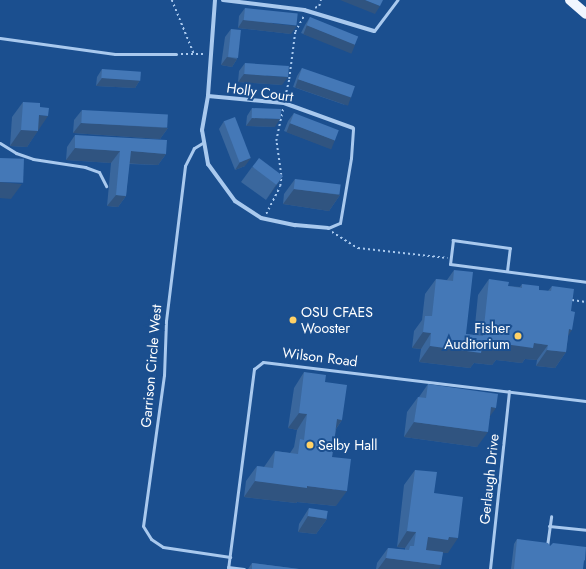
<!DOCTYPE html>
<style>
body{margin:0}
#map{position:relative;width:586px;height:569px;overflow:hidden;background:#1b4f8f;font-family:Jost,sans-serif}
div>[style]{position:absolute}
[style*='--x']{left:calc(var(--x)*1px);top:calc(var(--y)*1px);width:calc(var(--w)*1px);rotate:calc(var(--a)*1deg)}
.path>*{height:1.5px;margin-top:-0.75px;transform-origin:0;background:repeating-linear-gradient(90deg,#a9c9ee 0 2px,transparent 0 5px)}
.service>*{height:3px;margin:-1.5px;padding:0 1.5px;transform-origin:1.5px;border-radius:1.5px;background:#a9c9ee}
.minor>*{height:4px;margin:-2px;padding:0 2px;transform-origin:2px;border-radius:2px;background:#a9c9ee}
.primary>*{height:10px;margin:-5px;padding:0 5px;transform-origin:5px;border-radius:5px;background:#f0f6ff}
.wall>*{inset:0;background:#3a679d}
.shaded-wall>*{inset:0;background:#305480;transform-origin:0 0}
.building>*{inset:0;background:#4478b7;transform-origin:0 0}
.dots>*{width:11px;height:11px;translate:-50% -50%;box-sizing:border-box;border:2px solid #1b4f8f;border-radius:50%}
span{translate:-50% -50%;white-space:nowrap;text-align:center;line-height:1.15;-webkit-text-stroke:4px #1b4f8f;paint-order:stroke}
.street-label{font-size:14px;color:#fff}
.poi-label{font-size:14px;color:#fff}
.left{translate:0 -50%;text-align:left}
.right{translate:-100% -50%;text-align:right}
</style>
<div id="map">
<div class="path">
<div style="--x:172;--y:0;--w:58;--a:67.8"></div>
<div style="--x:315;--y:8;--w:4;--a:-27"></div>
<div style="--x:319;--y:6;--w:6;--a:-72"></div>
<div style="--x:181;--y:54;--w:24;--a:0"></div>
<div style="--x:285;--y:97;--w:18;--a:-77"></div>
<div style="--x:289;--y:79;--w:47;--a:-82.7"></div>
<div style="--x:295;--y:32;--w:18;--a:-61"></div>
<div style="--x:281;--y:175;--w:34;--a:-98"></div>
<div style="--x:276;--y:141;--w:34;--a:-78"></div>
<div style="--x:266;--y:214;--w:31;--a:-63"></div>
<div style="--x:280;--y:186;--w:7;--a:-82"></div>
<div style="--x:332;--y:232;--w:31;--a:32"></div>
<div style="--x:358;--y:248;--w:90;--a:6.4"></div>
<div style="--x:572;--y:300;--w:14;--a:8"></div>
</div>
<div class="service">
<div style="--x:374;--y:31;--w:39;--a:-53"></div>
<div style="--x:0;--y:38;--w:116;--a:7.9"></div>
<div style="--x:115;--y:54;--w:61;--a:0"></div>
<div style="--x:204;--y:142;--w:12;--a:149"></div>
<div style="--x:194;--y:148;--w:20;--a:117"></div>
<div style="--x:185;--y:166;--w:156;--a:97"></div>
<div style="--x:166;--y:321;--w:54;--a:92.1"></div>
<div style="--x:164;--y:375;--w:152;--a:97.9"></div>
<div style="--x:143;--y:526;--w:15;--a:58"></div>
<div style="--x:151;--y:539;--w:14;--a:34"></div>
<div style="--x:163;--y:547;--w:68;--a:8.5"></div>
<div style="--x:0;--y:143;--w:19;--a:32"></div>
<div style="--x:16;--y:153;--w:18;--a:19"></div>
<div style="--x:33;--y:159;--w:53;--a:8.7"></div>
<div style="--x:85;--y:167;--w:15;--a:20"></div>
<div style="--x:99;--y:172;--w:16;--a:63"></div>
<div style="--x:328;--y:228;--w:13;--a:-23"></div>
<div style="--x:340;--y:223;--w:66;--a:-80.4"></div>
<div style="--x:351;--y:158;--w:30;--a:-86"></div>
<div style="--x:507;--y:271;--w:23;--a:-83"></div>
<div style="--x:510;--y:248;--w:58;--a:-172"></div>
<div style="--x:453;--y:240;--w:24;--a:97"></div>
<div style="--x:450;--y:264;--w:137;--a:7.5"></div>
<div style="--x:549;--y:526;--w:37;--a:6"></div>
<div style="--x:547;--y:546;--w:30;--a:-82"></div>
<div style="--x:228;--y:567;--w:16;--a:7"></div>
<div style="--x:228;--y:569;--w:202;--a:-82.6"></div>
<div style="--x:254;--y:369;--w:11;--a:-38"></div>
<div style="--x:263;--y:362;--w:325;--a:6.9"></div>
<div style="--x:490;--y:569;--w:179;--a:-83.9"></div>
</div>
<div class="minor">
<div style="--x:215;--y:0;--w:96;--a:94.2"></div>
<div style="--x:208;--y:96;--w:35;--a:100"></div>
<div style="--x:202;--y:130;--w:35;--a:80"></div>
<div style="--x:208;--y:164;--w:46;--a:53.9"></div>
<div style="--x:235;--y:201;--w:31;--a:33"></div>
<div style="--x:261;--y:218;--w:35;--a:12"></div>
<div style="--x:295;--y:225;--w:33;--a:5"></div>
<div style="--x:223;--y:0;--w:82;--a:7"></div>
<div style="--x:304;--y:10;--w:73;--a:16.7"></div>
<div style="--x:208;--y:96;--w:76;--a:5.3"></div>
<div style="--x:284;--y:103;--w:73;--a:19.9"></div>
</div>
<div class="primary">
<div style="--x:570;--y:0;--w:21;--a:41"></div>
</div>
<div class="wall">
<div style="clip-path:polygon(245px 8px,291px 34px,238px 28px,239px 16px)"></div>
<div style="clip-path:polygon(310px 17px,355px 44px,350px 52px,301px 33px,305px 25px)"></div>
<div style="clip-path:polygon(231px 29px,237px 59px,232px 67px,221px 65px,225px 37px)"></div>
<div style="clip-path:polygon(245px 63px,282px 85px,238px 82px,239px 71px)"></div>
<div style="clip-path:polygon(302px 68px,345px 105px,293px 87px,297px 76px)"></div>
<div style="clip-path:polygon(102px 69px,140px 80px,135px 88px,96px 86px,97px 77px)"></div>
<div style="clip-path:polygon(23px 102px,38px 130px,27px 147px,10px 146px,12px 117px)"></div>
<div style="clip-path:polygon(252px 108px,275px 127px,246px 126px,247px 116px)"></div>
<div style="clip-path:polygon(82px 110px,168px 128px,160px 139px,73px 133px,74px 120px)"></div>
<div style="clip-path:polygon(294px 113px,335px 140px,329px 148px,284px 131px,288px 121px)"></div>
<div style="clip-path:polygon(224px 121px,245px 166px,235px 170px,219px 129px)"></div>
<div style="clip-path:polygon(75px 135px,166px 154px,158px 165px,129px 164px,126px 196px,118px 207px,107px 206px,111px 163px,66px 160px,67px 147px)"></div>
<div style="clip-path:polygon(252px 167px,283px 176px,266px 200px,241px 182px)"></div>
<div style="clip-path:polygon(295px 179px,340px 195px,329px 211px,283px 204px,284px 194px)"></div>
<div style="clip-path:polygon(454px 270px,466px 334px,474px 335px,478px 295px,489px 279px,508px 286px,520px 287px,522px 284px,539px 290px,548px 291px,552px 286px,568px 336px,566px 352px,555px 368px,536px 366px,537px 360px,525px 359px,522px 363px,496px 360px,492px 365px,474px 363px,470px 368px,419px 362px,421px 349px,412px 348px,414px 331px,422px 320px,425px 294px,436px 279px,447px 280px)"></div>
<div style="clip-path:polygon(304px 372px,325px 382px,342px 420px,336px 429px,332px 457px,336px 506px,297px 502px,296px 503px,244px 497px,246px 481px,257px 466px,264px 467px,275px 451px,290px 453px,294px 447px,297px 430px,288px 428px,294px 388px)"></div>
<div style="clip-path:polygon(428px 384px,490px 417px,477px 447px,404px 437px,407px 412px,418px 397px,419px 397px)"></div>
<div style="clip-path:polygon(415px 470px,434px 493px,448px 553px,443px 553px,439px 569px,376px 569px,377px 563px,388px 548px,405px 550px,405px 548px,397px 547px,404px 485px)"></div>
<div style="clip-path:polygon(309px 508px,327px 519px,316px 534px,298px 532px,299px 524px)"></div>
<div style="clip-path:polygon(517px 539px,550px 546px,585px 560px,583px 563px,583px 569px,511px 569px,514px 544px)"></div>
<div style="clip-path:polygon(252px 563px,299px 569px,248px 569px)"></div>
</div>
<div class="shaded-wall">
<div style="clip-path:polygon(340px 0,365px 0,380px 6px,375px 14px)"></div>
<div style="clip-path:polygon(243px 20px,297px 26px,291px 34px,238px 28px)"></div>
<div style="left:307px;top:25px;width:52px;height:10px;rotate:22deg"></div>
<div style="clip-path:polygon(227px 57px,237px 59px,232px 67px,221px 65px)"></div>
<div style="clip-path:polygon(244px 74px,288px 77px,282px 85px,238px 82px)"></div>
<div style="clip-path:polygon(102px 78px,140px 80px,135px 88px,96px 86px)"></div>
<div style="left:298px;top:79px;width:56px;height:9px;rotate:19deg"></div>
<div style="clip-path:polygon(39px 115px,48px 116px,27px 147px,10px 146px,21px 130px)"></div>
<div style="clip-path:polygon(252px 118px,280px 119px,275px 127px,246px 126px)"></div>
<div style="clip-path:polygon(81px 123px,168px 128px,160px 139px,73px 133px)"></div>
<div style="left:290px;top:123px;width:48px;height:10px;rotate:21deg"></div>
<div style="clip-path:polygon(75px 148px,120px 151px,111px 163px,66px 160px)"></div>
<div style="clip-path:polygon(131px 151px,166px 154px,158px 165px,122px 163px)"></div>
<div style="clip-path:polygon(251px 158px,245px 166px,235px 170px,240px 162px)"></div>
<div style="clip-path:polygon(283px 176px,272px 192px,266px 200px,276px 185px)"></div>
<div style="clip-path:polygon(0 182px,22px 184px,11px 199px,0 198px)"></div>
<div style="clip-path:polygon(294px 189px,340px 195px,329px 211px,283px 204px)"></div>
<div style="clip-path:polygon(116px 195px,126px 196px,118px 207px,107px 206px)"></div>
<div style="clip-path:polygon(569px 329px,572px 330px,562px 345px)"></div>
<div style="clip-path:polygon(423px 332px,431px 333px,421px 349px,412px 348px)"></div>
<div style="clip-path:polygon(534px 343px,548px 345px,537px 360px,525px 359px,522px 363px,496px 360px,492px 365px,474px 363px,470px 368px,419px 362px,430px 346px,482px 347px,504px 344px)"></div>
<div style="clip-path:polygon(547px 350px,566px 352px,555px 368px,536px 366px)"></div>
<div style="clip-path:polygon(491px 407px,496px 408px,485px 423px)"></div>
<div style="clip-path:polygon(299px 413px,307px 414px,297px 430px,288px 428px)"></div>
<div style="clip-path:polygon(337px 419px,342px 420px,331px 436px)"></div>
<div style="clip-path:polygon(414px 422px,488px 432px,477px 447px,404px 437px)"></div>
<div style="clip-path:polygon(255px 481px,307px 486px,347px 491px,336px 506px,297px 502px,296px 503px,244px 497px)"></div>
<div style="clip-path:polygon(308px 516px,327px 519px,316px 534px,298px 532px)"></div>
<div style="clip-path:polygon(407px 531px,416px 532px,405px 548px,397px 547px)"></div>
<div style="clip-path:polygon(428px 537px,449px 537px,458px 538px,448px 553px,417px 553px)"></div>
<div style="clip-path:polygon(386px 558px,441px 565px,439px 569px,378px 569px)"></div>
</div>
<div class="building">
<div style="clip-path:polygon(365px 0,383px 0,380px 6px)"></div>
<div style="left:245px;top:8px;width:53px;height:12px;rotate:6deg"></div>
<div style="left:310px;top:17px;width:52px;height:9px;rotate:22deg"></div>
<div style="left:231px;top:29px;width:10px;height:28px;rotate:6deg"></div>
<div style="left:245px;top:63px;width:44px;height:11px;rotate:4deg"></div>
<div style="left:302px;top:68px;width:56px;height:12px;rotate:19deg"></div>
<div style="left:102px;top:69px;width:39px;height:9px;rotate:4deg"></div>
<div style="clip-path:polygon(23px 102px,40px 103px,40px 107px,49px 108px,48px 116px,39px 115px,38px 131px,21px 130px)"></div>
<div style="left:252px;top:108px;width:29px;height:10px;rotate:2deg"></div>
<div style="left:82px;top:110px;width:86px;height:13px;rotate:3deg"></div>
<div style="left:294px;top:113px;width:48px;height:11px;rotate:21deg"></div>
<div style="left:235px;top:117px;width:44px;height:12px;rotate:69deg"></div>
<div style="clip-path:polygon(75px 135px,167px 140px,166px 154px,131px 151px,126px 196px,116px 195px,120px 151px,75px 148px)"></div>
<div style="left:0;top:158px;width:24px;height:24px;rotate:2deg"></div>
<div style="left:259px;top:158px;width:30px;height:11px;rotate:37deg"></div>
<div style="left:295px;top:179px;width:46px;height:10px;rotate:7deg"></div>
<div style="clip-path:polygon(454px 270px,473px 272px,466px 334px,483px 336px,489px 279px,509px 282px,508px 286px,522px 288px,522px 284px,539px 286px,539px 290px,551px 291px,552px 286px,574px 289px,571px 311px,575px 312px,572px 330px,569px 329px,566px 352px,547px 350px,548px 345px,534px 343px,533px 348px,504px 344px,503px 349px,482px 347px,481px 353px,430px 346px,431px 333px,423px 332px,425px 316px,432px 316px,436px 279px,453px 281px)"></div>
<div style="clip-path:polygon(304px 372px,326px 375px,325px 382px,347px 385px,342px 420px,337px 419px,332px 457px,351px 459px,347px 491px,307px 486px,307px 488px,255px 481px,257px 466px,273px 468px,275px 451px,298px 454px,300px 439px,304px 440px,307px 414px,299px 413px)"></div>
<div style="clip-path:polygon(428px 384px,498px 394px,496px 408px,491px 407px,488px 432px,414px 422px,418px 397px,426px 398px)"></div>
<div style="clip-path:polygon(415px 470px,437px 472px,434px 493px,463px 497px,458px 538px,449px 537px,448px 540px,428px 537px,426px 550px,443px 552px,441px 565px,386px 558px,388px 548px,409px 550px,410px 546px,414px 546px,416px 532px,407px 531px)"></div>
<div style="left:309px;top:508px;width:19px;height:8px;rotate:9deg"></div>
<div style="clip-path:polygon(517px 539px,548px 543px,550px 546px,553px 543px,586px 547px,585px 560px,584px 560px,583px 569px,514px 569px)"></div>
<div style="clip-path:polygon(252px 563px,299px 569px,252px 569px)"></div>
</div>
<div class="dots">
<div style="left:293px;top:320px;background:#ffd166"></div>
<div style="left:518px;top:336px;background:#ffd166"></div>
<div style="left:310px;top:445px;background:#ffd166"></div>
</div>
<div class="street-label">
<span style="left:260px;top:92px;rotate:8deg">Holly Court</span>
<span style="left:320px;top:357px;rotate:7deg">Wilson Road</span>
<span style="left:151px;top:366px;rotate:-85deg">Garrison Circle West</span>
<span style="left:489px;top:479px;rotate:-84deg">Gerlaugh Drive</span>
</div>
<div class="poi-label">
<span class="left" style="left:301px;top:320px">OSU CFAES<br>Wooster</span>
<span class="right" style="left:510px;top:336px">Fisher<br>Auditorium</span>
<span class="left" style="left:318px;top:445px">Selby Hall</span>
</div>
</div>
